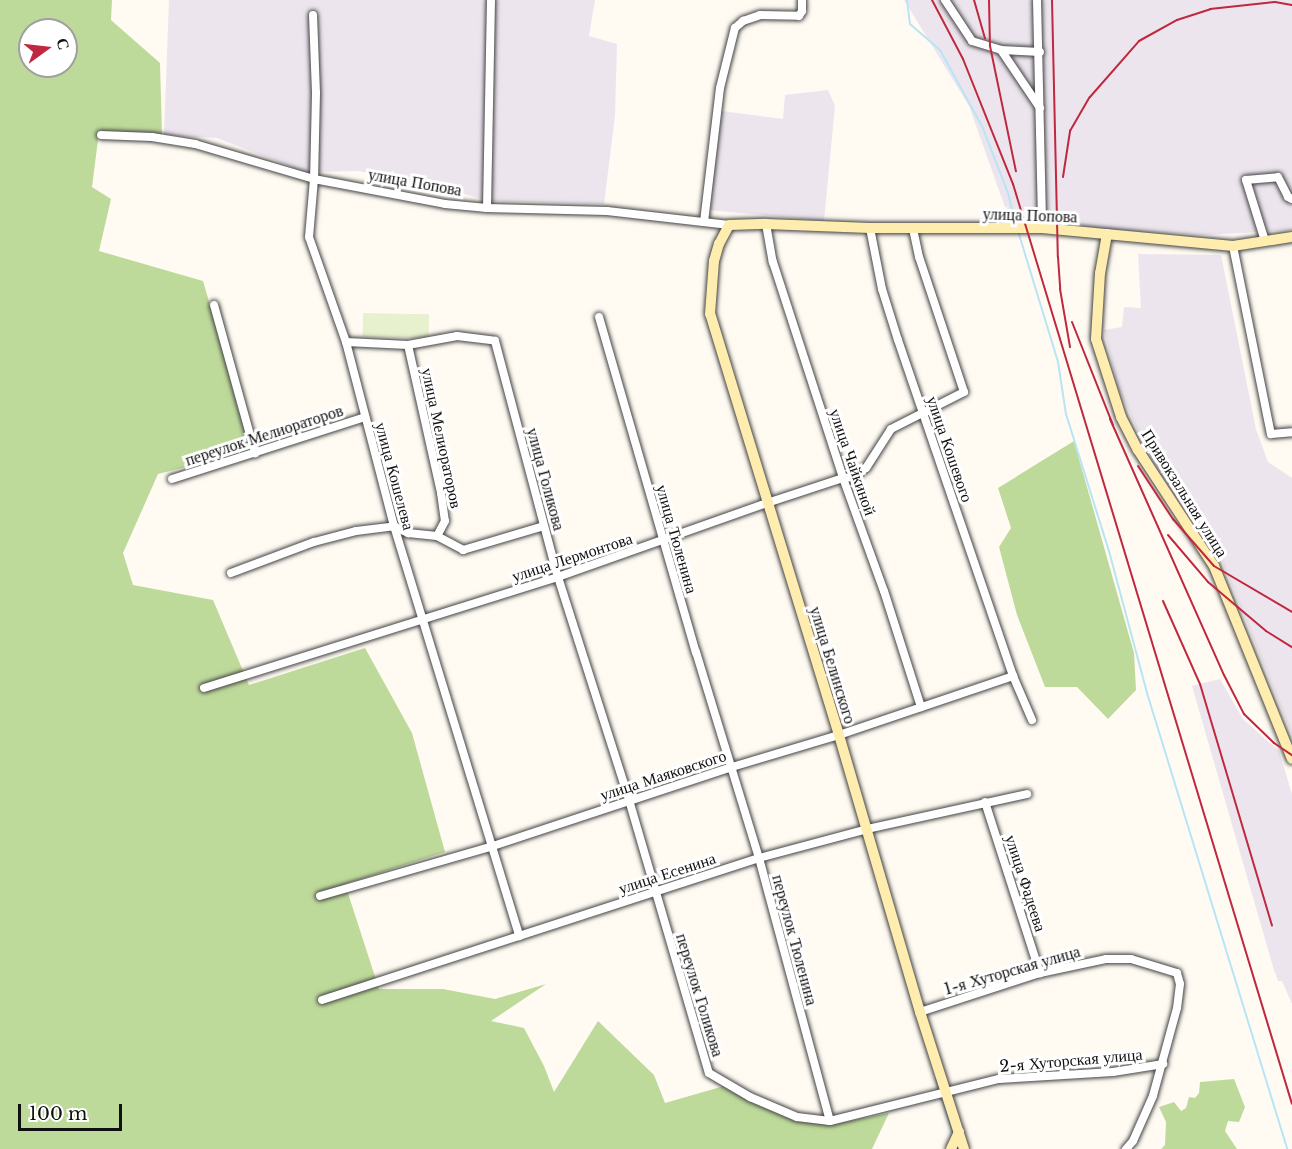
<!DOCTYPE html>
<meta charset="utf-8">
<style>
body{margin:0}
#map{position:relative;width:1292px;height:1149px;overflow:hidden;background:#fffbf3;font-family:"Libre Baskerville",serif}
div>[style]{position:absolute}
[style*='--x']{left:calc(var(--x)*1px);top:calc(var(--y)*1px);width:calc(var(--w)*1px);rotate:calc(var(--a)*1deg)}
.industrial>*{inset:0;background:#ece5ee}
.forest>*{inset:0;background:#beda9b}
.pitch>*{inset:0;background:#e8f1ce;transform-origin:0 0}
.stream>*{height:2px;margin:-1px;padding:0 1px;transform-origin:1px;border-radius:1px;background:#b8e5f6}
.roads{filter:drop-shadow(0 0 2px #434343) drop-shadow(0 0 2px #434343)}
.street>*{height:8px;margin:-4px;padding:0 4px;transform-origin:4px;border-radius:4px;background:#fff}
.secondary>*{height:10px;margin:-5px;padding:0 5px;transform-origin:5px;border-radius:5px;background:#feedaf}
.rail>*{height:2px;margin:-1px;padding:0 1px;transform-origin:1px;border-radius:1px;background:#bf283e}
span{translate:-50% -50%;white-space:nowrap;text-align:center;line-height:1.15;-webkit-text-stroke:6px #fff;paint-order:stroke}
.street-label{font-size:16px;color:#101010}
.north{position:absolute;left:18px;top:18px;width:60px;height:60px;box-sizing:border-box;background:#fff;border:2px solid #9f9f9f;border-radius:50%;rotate:75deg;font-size:16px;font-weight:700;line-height:24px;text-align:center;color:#101010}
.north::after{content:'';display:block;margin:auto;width:21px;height:27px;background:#bf283e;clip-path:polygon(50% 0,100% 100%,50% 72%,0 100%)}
.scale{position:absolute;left:18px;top:1104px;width:104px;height:27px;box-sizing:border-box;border:3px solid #101010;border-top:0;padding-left:8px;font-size:18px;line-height:21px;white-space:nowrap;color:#101010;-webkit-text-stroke:4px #fff;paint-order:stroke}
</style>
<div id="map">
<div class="industrial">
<div style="clip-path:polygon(169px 0,595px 0,589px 36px,617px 44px,615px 116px,604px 204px,489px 201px,433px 185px,358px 171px,305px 172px,217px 138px,164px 135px)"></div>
<div style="clip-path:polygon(904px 0,1292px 0,1292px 230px,1204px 235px,1101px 229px,1006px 210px,969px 106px)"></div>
<div style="clip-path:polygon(828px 90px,835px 106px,824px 221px,709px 210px,721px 111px,783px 119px,785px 95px)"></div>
<div style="clip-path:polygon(1138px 254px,1221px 255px,1256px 429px,1268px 462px,1292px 478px,1292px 735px,1222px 561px,1156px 470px,1119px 390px,1104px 330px,1122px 327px,1124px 307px,1141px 308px)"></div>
<div style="clip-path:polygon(1220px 679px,1243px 719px,1279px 751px,1292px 794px,1292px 1004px,1282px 981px,1278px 981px,1273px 967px,1192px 686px)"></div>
</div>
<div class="forest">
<div style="clip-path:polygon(evenodd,0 0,112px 0,111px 20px,160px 63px,162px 135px,99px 132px,92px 187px,111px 199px,99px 251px,203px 281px,252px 450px,158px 474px,123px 553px,133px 585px,213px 600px,249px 685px,365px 648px,412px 733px,445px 852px,345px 884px,379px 989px,443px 989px,495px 999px,546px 984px,491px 1021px,524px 1028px,544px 1066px,554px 1092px,598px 1021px,654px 1075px,665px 1103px,724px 1086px,796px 1120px,830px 1125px,889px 1113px,872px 1149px,0 1149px,0 0,30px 30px,66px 30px,66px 66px,30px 66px,30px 30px)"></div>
<div style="clip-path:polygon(1074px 441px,1134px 653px,1136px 690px,1108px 719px,1077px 687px,1045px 687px,1017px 615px,999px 547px,1011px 528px,998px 488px)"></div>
<div style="clip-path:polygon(1234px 1079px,1245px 1107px,1239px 1122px,1228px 1121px,1225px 1131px,1237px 1149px,1161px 1149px,1165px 1145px,1166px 1122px,1159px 1107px,1174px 1102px,1181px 1111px,1186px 1108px,1189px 1097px,1195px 1098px,1199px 1093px,1200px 1082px)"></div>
</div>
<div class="pitch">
<div style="left:363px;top:313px;width:66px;height:24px;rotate:1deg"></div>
</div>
<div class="stream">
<div style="--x:907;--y:0;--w:24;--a:83"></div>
<div style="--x:910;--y:24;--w:40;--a:41"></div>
<div style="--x:940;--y:50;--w:87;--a:61.1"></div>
<div style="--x:982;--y:126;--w:72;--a:68.8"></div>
<div style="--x:1008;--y:193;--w:33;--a:76"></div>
<div style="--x:1018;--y:231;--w:137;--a:73"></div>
<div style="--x:1058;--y:362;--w:53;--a:81.3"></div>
<div style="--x:1066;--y:414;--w:144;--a:72.6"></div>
<div style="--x:1109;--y:551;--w:147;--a:75"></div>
<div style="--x:1147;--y:693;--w:477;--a:72.9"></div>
<div style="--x:936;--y:1079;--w:12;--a:76"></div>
<div style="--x:941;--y:1096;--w:40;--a:72"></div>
</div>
<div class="roads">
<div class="street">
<div style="--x:945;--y:0;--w:49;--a:56.6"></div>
<div style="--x:972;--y:41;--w:30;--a:17"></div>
<div style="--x:1001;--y:50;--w:39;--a:3"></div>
<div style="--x:1037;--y:0;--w:228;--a:88.7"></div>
<div style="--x:313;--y:15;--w:78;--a:87.8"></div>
<div style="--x:316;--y:93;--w:86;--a:91.3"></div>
<div style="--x:314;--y:179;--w:58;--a:94.9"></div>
<div style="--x:309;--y:237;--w:111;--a:70.6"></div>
<div style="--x:346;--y:342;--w:190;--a:75.4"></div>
<div style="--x:394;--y:526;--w:429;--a:73"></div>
<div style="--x:1001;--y:50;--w:70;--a:56.1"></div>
<div style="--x:101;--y:135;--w:51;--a:2.2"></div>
<div style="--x:152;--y:137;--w:44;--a:9.2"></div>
<div style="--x:195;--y:144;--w:124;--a:16.4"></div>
<div style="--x:314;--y:179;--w:133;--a:10.8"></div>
<div style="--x:445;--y:204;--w:42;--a:5.4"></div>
<div style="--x:487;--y:208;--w:120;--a:1.4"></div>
<div style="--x:607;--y:211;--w:123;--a:6.5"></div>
<div style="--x:487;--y:208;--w:208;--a:-88.9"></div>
<div style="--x:704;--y:222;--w:135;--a:-83.2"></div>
<div style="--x:720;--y:88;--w:62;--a:-76"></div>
<div style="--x:735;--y:28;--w:11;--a:-41"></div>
<div style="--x:743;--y:21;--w:18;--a:-19"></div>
<div style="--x:760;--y:15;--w:39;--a:1"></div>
<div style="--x:799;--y:16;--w:6;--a:-59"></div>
<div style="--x:802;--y:11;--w:11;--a:-90"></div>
<div style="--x:766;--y:224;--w:39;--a:80"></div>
<div style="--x:773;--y:262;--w:227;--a:72"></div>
<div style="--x:843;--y:478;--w:120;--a:70.1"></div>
<div style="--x:884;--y:591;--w:122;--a:72.3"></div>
<div style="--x:870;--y:228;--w:62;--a:78.9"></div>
<div style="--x:882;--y:289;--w:53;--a:72.6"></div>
<div style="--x:898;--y:340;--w:355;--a:71.1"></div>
<div style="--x:1013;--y:676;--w:48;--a:66.6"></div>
<div style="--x:1265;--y:241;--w:64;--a:-107.3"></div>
<div style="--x:1246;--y:180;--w:32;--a:-5"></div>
<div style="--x:1278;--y:177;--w:22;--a:63"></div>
<div style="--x:1288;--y:197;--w:4;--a:27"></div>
<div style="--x:1233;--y:246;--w:192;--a:78.6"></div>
<div style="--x:1271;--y:434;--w:21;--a:-5"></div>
<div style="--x:214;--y:305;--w:154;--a:74.5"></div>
<div style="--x:599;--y:317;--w:349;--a:73.9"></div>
<div style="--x:696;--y:652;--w:215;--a:73"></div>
<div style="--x:759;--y:858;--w:272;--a:74.9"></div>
<div style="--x:346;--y:342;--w:62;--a:2.8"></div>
<div style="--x:408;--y:345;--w:50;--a:-10.4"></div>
<div style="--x:457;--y:336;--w:38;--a:7"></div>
<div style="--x:495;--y:341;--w:244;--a:75.1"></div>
<div style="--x:558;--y:577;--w:234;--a:72.3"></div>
<div style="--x:629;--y:800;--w:284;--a:73.7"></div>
<div style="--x:709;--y:1073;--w:48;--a:30.3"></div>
<div style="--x:750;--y:1097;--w:51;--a:23.1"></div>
<div style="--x:797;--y:1117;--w:33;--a:7"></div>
<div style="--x:830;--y:1121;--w:174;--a:-14"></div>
<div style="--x:999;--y:1079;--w:114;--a:-3.5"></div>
<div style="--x:1113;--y:1072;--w:51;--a:-9.1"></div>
<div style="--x:408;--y:345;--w:152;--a:77.4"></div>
<div style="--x:441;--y:493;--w:28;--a:82"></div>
<div style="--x:445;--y:521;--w:17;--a:118"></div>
<div style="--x:172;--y:479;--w:203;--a:-17.8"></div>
<div style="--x:231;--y:573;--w:89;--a:-20.5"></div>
<div style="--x:314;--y:542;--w:43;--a:-14.7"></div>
<div style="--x:356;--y:531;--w:38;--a:-7"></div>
<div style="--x:394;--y:526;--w:16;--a:27"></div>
<div style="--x:408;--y:533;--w:29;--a:6"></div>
<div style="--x:437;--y:536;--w:30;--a:28"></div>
<div style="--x:463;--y:550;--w:84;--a:-16.5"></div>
<div style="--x:204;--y:688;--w:371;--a:-17.4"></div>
<div style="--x:558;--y:577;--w:222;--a:-19.5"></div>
<div style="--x:767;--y:503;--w:80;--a:-18.2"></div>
<div style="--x:843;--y:478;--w:10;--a:-6"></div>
<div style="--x:853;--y:477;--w:16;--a:-35"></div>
<div style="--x:866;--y:468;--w:46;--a:-57.3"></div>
<div style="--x:891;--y:429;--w:82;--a:-26.9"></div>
<div style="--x:964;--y:392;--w:142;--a:-108.4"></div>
<div style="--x:919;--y:257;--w:30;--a:-102"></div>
<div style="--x:985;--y:802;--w:180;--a:72.2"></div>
<div style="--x:320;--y:896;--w:180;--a:-16.1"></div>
<div style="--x:493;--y:846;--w:252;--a:-18.3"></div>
<div style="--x:732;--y:767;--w:112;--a:-16.7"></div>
<div style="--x:839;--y:735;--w:184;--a:-18.7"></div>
<div style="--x:322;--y:1000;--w:459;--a:-18"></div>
<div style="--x:759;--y:858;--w:112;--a:-15"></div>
<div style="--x:867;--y:829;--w:164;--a:-12.3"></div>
<div style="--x:920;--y:1012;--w:126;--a:-18"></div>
<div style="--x:1040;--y:973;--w:67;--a:-12"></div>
<div style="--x:1106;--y:959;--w:25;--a:0"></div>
<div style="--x:1131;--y:959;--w:48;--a:16.9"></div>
<div style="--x:1177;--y:973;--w:11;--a:75"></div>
<div style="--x:1180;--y:984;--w:24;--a:97"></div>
<div style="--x:1177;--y:1008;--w:91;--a:105.3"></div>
<div style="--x:1153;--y:1096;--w:49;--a:114"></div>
<div style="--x:1133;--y:1141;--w:11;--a:131"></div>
</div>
<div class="secondary">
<div style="--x:1107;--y:234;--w:40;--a:100"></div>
<div style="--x:1100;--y:273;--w:66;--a:93.5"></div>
<div style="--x:1096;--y:339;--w:82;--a:72.2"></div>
<div style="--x:1121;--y:417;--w:37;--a:63"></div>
<div style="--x:1138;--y:450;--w:139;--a:56.8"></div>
<div style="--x:1214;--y:566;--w:208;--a:68"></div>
<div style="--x:951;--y:1149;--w:19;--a:-65"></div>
<div style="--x:964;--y:1149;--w:144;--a:-107.8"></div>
<div style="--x:920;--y:1012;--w:289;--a:-106.3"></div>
<div style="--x:839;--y:735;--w:440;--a:-107"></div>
<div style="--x:710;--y:314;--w:53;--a:-85.7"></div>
<div style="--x:714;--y:261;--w:18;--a:-74"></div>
<div style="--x:719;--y:244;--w:21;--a:-62"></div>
<div style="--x:729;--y:225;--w:37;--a:-2"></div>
<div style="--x:766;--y:224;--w:104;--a:2.2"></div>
<div style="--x:870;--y:228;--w:172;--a:0"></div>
<div style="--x:1042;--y:228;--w:192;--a:5.4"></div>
<div style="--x:1233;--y:246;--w:60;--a:-8.7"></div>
</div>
</div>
<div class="rail">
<div style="--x:932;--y:0;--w:67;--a:62.3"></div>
<div style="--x:963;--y:59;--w:135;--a:68.2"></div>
<div style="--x:1013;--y:184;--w:961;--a:73.13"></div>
<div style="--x:974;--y:0;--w:40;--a:74"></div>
<div style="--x:989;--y:0;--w:46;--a:88.8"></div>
<div style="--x:990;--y:46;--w:128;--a:78.3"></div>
<div style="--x:1052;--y:0;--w:257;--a:88.7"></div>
<div style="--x:1058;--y:257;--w:32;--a:86"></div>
<div style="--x:1060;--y:289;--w:59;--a:80.2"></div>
<div style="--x:1063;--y:177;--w:47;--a:-81.3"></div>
<div style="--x:1070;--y:131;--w:39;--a:-60"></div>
<div style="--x:1090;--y:97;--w:74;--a:-48.8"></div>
<div style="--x:1139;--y:41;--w:43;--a:-28.9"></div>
<div style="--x:1177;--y:20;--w:35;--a:-18"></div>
<div style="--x:1210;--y:9;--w:65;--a:-6.1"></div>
<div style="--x:1275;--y:2;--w:17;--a:10"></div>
<div style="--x:1072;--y:322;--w:111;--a:68.3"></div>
<div style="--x:1110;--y:419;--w:280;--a:66"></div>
<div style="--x:1224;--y:675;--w:44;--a:62.9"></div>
<div style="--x:1244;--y:714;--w:42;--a:44"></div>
<div style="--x:1274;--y:743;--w:22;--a:34"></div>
<div style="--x:1138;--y:466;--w:64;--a:56.6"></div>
<div style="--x:1173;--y:519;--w:62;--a:48.9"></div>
<div style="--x:1214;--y:566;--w:91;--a:30.5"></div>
<div style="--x:1168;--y:535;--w:62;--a:49.6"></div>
<div style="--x:1208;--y:582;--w:76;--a:40.2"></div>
<div style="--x:1266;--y:631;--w:31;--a:32"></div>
<div style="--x:1163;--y:601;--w:91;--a:66"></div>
<div style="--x:1200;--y:684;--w:252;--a:73.4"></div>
</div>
<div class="street-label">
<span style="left:415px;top:182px;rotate:10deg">улица Попова</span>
<span style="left:1030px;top:215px;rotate:2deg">улица Попова</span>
<span style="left:264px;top:435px;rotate:-18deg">переулок Мелиораторов</span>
<span style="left:442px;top:438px;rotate:78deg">улица Мелиораторов</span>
<span style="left:950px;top:449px;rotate:71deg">улица Кошевого</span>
<span style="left:853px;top:462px;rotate:71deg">улица Чайкиной</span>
<span style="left:395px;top:476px;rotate:75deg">улица Кошелева</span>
<span style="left:546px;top:479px;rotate:75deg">улица Голикова</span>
<span style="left:1185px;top:493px;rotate:58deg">Привокзальная улица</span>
<span style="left:677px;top:539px;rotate:74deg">улица Тюленина</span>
<span style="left:572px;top:557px;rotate:-18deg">улица Лермонтова</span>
<span style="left:833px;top:665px;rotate:73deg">улица Белинского</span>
<span style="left:663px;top:775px;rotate:-18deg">улица Маяковского</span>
<span style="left:667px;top:873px;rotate:-18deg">улица Есенина</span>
<span style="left:1026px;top:883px;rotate:72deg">улица Фадеева</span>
<span style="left:795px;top:940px;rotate:75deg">переулок Тюленина</span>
<span style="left:1012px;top:970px;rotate:-16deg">1-я Хуторская улица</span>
<span style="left:700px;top:995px;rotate:73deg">переулок Голикова</span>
<span style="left:1071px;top:1060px;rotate:-5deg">2-я Хуторская улица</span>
</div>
<div class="north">С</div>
<div class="scale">100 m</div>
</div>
